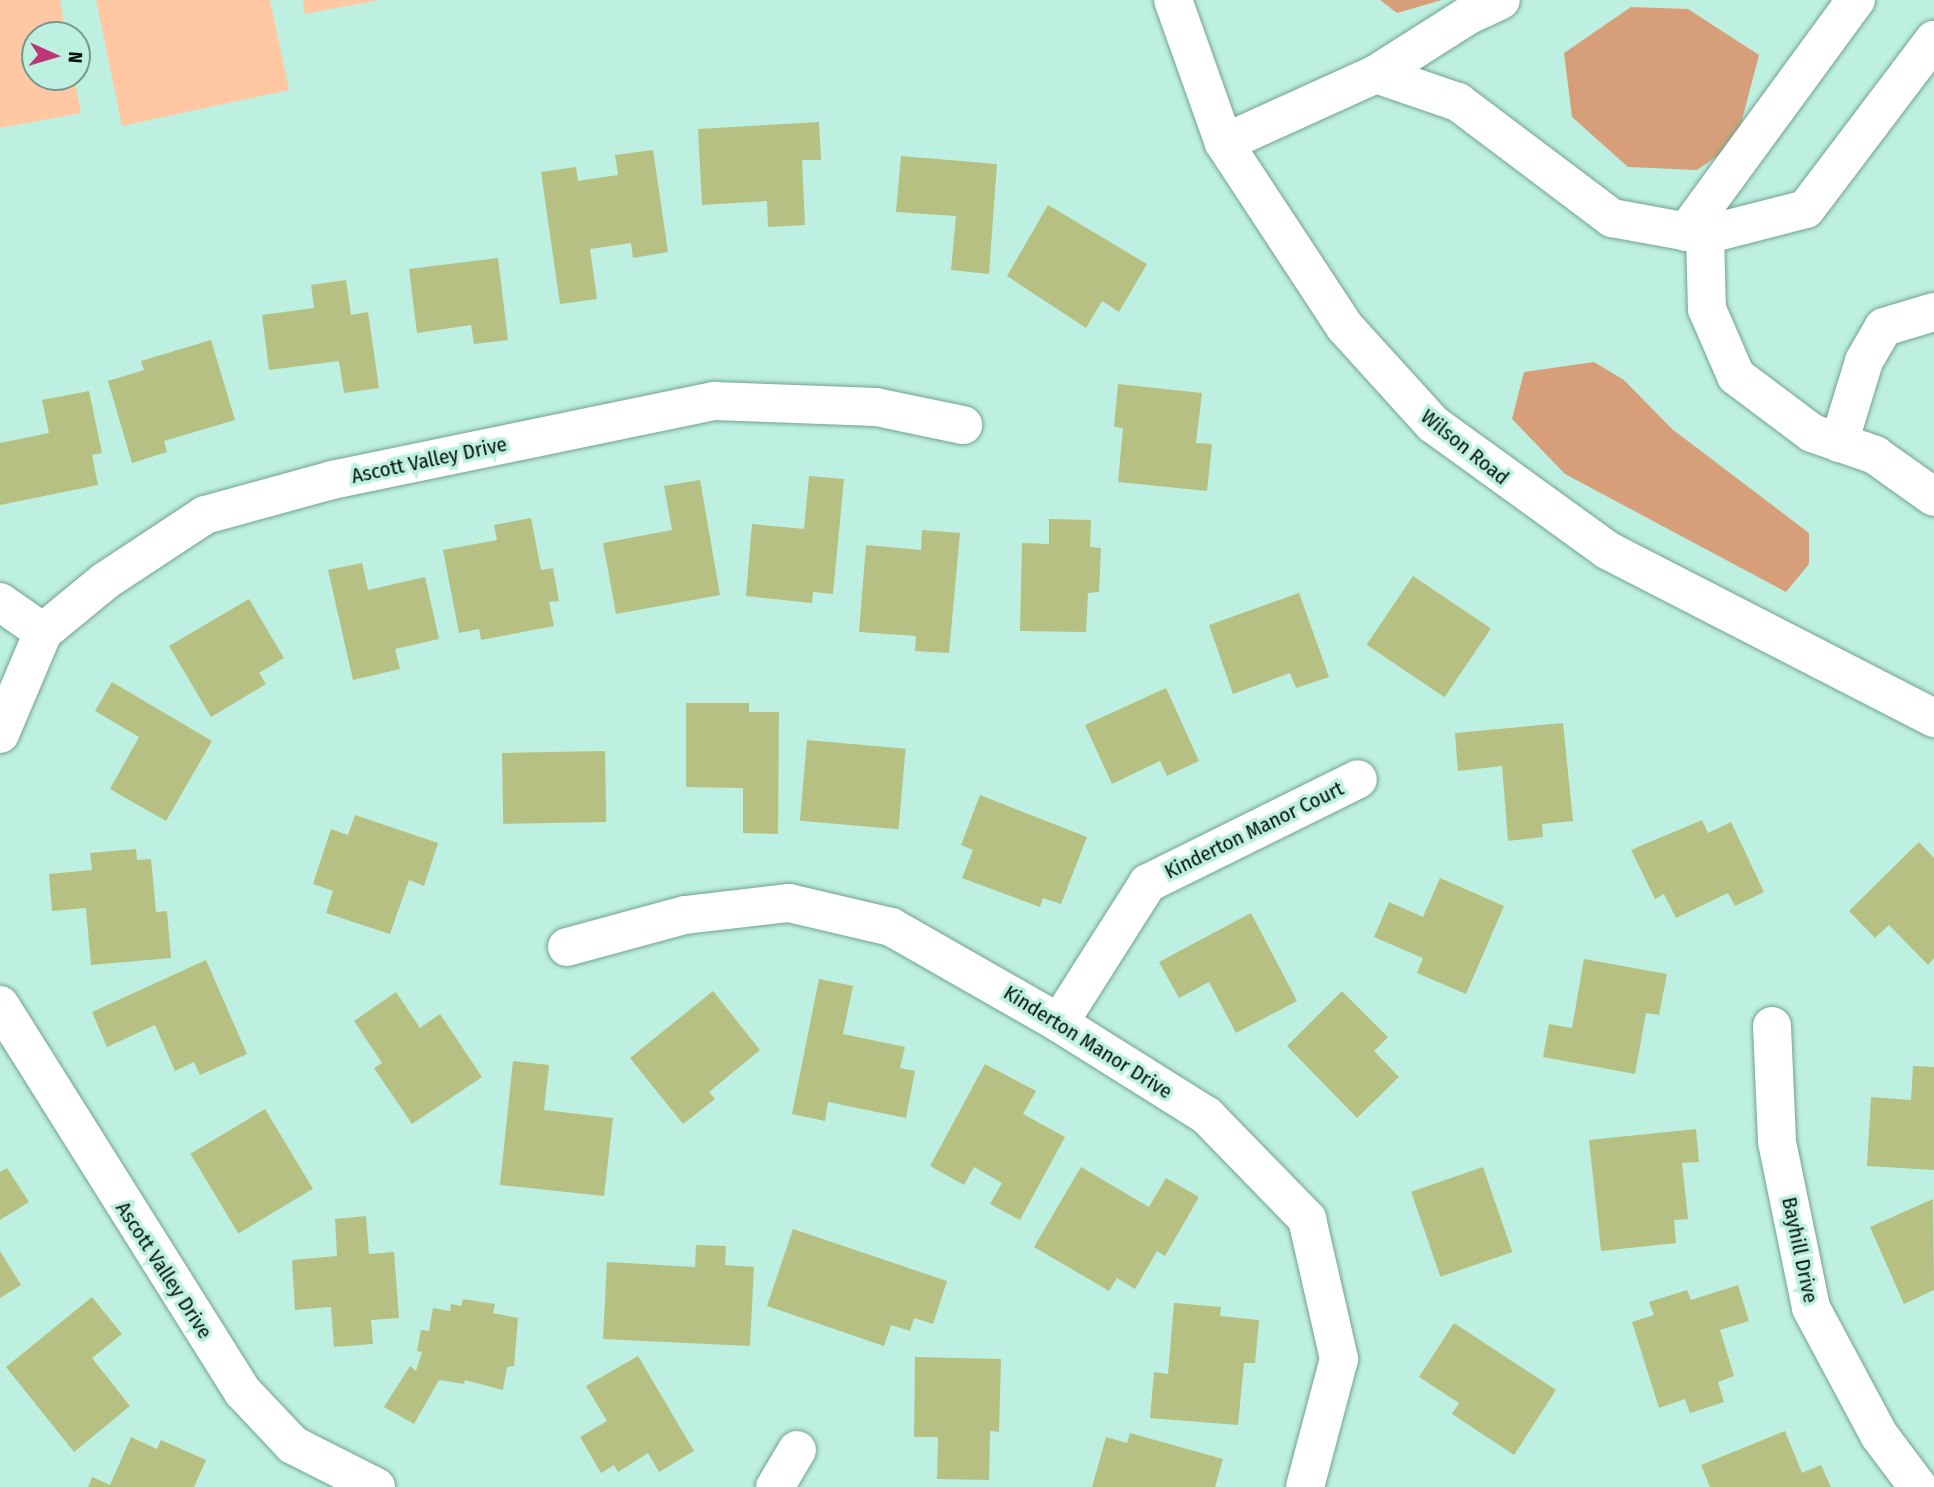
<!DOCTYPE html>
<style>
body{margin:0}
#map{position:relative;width:1934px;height:1487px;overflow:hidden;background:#bef0e1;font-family:"Fira Sans Condensed",sans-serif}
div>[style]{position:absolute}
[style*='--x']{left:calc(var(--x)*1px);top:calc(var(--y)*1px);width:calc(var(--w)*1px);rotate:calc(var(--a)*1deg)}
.green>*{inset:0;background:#ffc8a3}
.forest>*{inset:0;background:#d69f79}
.building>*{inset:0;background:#b6c082;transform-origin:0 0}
.roads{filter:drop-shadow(0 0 2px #73a295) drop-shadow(0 0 2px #73a295)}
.minor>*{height:38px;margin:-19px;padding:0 19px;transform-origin:19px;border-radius:19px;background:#fff}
span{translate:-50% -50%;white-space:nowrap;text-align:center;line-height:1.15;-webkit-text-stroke:7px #bef0e1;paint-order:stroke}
.street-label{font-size:21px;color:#02130e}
.north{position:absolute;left:21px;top:21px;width:70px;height:70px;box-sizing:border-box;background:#bef0e1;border:2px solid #73988d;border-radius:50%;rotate:94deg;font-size:19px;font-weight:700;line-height:28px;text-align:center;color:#02130e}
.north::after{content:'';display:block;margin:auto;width:24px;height:32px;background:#bc3575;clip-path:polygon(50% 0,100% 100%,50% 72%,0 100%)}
</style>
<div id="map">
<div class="green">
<div style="clip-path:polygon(0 0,60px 0,66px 35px,35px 35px,35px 77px,74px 77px,81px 113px,0 128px)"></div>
<div style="clip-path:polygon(96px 0,270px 0,289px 90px,122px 126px)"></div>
<div style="clip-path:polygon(303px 0,379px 0,305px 14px)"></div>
</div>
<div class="forest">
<div style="clip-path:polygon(1380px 0,1442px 0,1397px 13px)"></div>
<div style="clip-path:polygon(1631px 7px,1688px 9px,1759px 55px,1736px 143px,1697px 170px,1628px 167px,1572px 117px,1564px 53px)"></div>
<div style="clip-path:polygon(1594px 362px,1624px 380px,1672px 429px,1809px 533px,1809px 564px,1786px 592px,1565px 474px,1512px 419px,1524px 372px)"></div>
</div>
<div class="building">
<div style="clip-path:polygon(819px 122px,821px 160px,802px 160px,805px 225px,768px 227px,767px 201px,702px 205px,698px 129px)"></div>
<div style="clip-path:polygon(653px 150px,668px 252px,633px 258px,631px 243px,590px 249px,597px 299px,560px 304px,541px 172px,576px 167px,578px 181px,618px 175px,615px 155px)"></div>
<div style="clip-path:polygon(901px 156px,997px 164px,989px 274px,951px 270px,956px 216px,896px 212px)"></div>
<div style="clip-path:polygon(1048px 205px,1147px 264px,1119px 312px,1102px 301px,1086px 328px,1007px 276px)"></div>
<div style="clip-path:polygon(498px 258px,508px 340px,474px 344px,471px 325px,417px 333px,409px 269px)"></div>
<div style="clip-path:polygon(346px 280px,351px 315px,368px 312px,379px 388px,344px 393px,339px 361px,269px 370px,262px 315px,314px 308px,311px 285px)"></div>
<div style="clip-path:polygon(211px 340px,235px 420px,164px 441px,167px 452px,132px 463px,108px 381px,144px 370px,141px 361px)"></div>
<div style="clip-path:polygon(1118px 384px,1202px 393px,1196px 443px,1212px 444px,1207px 491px,1118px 482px,1123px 428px,1114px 427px)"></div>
<div style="clip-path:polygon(89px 391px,102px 453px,92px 455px,98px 485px,0 505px,0 443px,49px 433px,42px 400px)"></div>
<div style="clip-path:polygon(809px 476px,844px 479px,833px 594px,813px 592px,812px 603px,746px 596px,752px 524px,804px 529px)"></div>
<div style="clip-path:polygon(700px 480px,720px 595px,616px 614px,603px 543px,672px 530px,664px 486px)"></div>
<div style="clip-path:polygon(531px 518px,541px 570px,553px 568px,559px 601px,549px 602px,554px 626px,481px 640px,479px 629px,459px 633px,443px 550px,497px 540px,494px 525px)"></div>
<div style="clip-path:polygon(1049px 519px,1091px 520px,1090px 547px,1101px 548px,1099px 592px,1088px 593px,1086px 632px,1020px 631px,1022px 543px,1049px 544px)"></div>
<div style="clip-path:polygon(922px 530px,960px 533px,949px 653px,915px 651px,916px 636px,859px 632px,866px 545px,921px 550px)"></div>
<div style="clip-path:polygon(362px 563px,368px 590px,425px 577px,439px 639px,395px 649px,400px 669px,353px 680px,328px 570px)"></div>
<div style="left:1413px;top:576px;width:94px;height:83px;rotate:34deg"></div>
<div style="clip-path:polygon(1299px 593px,1329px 677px,1296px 688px,1290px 673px,1233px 694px,1209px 625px)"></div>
<div style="clip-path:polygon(249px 599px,284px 658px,259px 673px,266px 684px,211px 717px,169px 646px)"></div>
<div style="clip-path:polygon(112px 682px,212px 741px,166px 821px,110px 789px,139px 737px,95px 711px)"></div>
<div style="clip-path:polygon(1166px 688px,1199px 761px,1167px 776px,1160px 761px,1112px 784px,1085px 725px)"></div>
<div style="clip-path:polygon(686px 703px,749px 703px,749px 712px,779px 712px,778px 834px,743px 833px,743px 788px,686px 787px)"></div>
<div style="clip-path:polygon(1563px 723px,1573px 821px,1542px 824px,1543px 837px,1508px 841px,1502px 766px,1458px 771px,1455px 733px)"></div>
<div style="left:807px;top:740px;width:99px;height:81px;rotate:5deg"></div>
<div style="left:605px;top:751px;width:71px;height:103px;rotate:89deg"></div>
<div style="clip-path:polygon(980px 795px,1087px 837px,1061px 904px,1043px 898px,1040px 907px,962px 878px,973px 850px,961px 845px)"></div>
<div style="clip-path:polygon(355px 815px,438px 843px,424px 886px,409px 880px,390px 934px,326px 913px,333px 891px,313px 884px,331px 829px,348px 835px)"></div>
<div style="clip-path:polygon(1702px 820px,1708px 833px,1731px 822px,1764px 892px,1735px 906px,1728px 893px,1676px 918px,1664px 894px,1655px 899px,1631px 850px)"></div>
<div style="clip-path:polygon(1919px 842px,1934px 858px,1934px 958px,1928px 965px,1889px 925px,1875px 938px,1849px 911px)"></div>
<div style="clip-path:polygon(136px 849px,137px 860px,151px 859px,156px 912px,167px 911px,171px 958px,91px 965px,86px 908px,52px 911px,49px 874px,92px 870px,90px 853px)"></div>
<div style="clip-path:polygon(1440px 878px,1504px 906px,1466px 994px,1417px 973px,1423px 958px,1374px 937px,1389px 902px,1423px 917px)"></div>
<div style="clip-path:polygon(1251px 913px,1297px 1001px,1236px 1033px,1209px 982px,1179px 998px,1159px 962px)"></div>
<div style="clip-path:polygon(1584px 959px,1667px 974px,1659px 1015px,1646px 1013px,1635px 1074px,1543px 1057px,1549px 1024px,1572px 1028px)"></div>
<div style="clip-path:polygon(206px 960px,247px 1054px,200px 1075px,194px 1062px,175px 1071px,155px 1025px,107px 1047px,92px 1012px)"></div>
<div style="clip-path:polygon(819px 979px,853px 986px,843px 1034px,905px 1047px,900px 1068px,915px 1071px,906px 1118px,828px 1102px,825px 1121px,792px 1114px)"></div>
<div style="clip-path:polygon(713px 991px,760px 1050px,709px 1092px,715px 1099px,683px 1124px,630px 1058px)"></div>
<div style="clip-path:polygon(1342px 991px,1388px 1037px,1374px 1051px,1399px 1077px,1357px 1118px,1287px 1046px)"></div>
<div style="clip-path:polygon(396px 992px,420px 1028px,440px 1014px,482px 1077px,412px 1124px,374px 1068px,382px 1063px,354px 1021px)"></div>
<div style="clip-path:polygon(513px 1061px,549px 1065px,544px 1110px,613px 1118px,604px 1196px,500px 1185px)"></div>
<div style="clip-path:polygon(985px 1064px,1036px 1091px,1023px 1114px,1065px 1137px,1020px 1220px,990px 1204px,1002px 1183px,974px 1167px,964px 1185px,930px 1166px)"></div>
<div style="clip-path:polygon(1913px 1066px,1934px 1067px,1934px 1170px,1867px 1166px,1871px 1097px,1911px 1100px)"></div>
<div style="left:265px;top:1109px;width:93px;height:87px;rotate:59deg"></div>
<div style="clip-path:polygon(1696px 1129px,1699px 1162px,1682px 1163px,1688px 1219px,1674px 1220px,1676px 1243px,1601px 1251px,1589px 1140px)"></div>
<div style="clip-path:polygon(1081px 1167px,1149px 1207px,1166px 1178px,1199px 1197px,1165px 1256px,1157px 1251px,1135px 1289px,1117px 1278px,1109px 1291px,1034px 1247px)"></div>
<div style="left:1483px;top:1167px;width:90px;height:76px;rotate:71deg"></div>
<div style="clip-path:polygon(7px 1168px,29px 1202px,0 1220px,0 1172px)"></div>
<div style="clip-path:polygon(1933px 1199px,1934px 1290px,1904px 1304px,1870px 1227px)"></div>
<div style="clip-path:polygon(366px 1216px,369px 1254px,394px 1252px,399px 1318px,371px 1320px,373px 1344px,334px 1347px,331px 1307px,295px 1310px,292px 1260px,337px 1256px,335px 1219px)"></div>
<div style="clip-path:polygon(793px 1229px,947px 1281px,933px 1324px,914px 1318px,910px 1331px,891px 1325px,884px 1346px,767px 1306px)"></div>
<div style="clip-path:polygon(696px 1245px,726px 1246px,725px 1265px,754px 1267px,750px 1346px,603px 1339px,607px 1262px,695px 1267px)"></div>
<div style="clip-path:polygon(0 1251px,21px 1285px,0 1298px)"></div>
<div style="clip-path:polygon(1738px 1285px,1749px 1321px,1720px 1330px,1734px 1376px,1718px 1382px,1724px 1402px,1690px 1413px,1685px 1399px,1659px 1408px,1632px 1322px,1654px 1315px,1649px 1302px,1687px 1290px,1691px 1300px)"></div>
<div style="clip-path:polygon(92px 1297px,122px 1334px,92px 1358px,130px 1406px,74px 1452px,6px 1367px)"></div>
<div style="clip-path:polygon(463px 1299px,495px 1304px,493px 1313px,518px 1318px,514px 1366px,507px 1367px,503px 1390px,465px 1380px,464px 1384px,439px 1380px,414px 1424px,384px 1407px,410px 1366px,416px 1371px,422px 1352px,417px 1351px,421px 1330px,429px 1331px,433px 1308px,450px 1311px,451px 1304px,461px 1306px)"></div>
<div style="clip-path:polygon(1174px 1303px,1221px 1307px,1220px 1316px,1259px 1320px,1255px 1363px,1244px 1363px,1238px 1425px,1150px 1418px,1154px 1372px,1168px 1374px)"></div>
<div style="clip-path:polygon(1454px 1323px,1556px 1390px,1514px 1455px,1452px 1414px,1459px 1403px,1419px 1377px)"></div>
<div style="clip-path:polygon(638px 1356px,694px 1451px,659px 1472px,648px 1453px,618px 1472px,614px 1465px,601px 1473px,580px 1437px,607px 1421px,586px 1386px)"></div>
<div style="clip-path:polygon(915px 1357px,1001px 1359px,999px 1432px,990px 1431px,989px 1480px,937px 1479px,938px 1437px,914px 1437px)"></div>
<div style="clip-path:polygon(1785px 1431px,1802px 1473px,1821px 1465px,1831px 1487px,1710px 1487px,1701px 1465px)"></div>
<div style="clip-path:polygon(1130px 1433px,1223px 1459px,1215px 1487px,1092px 1487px,1106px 1437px,1127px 1443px)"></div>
<div style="clip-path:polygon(131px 1437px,157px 1449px,161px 1440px,206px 1460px,194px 1487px,88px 1487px,92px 1477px,110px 1485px)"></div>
</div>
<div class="roads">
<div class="minor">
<div style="--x:1173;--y:0;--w:152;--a:70.4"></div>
<div style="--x:1224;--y:143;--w:220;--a:56.7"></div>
<div style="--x:1345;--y:327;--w:131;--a:47.8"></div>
<div style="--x:1433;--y:424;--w:215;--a:35.9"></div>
<div style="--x:1607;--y:550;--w:368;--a:27.2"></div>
<div style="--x:1376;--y:74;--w:87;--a:18.9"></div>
<div style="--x:1458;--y:102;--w:193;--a:37"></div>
<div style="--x:1612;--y:218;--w:95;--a:10.4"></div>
<div style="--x:1705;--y:235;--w:104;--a:-14.4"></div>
<div style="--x:1806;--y:209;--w:212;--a:-52.9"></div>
<div style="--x:1224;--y:143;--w:167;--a:-24.4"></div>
<div style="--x:1376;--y:74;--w:110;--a:-32.4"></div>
<div style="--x:1469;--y:15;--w:35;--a:-25"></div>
<div style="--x:1686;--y:232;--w:288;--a:-53.8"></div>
<div style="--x:1705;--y:235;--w:74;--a:88.5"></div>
<div style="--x:1707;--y:309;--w:73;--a:66.6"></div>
<div style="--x:1736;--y:376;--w:95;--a:36.9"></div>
<div style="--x:1812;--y:433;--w:67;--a:19.2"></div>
<div style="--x:1875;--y:455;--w:72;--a:35.4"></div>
<div style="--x:1839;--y:443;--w:86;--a:-73"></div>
<div style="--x:1864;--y:361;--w:39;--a:-60"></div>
<div style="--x:1884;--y:327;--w:52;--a:-16.7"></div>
<div style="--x:0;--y:602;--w:52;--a:34.9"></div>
<div style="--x:0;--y:734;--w:111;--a:-67.1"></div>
<div style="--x:43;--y:632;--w:80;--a:-39.4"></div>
<div style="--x:105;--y:581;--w:120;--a:-33.4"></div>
<div style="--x:205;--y:515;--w:132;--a:-15.4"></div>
<div style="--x:332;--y:480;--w:390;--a:-11.7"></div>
<div style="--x:714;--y:401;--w:162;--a:2.1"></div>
<div style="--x:876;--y:407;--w:89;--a:11.7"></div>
<div style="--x:567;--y:947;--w:122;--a:-15.2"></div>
<div style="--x:685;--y:915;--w:105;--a:-6.6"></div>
<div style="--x:789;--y:903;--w:105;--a:13.2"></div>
<div style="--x:891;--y:927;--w:193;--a:29.7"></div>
<div style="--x:1059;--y:1023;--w:175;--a:32.1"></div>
<div style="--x:1207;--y:1116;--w:144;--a:45.8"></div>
<div style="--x:1307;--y:1219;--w:144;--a:77.1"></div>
<div style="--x:1339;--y:1359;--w:132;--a:104.9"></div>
<div style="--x:0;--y:1005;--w:457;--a:57.9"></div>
<div style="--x:243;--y:1392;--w:73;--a:46.7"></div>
<div style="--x:293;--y:1445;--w:93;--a:26.8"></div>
<div style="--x:1059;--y:1023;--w:166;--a:-57.6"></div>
<div style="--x:1148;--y:883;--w:234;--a:-26.3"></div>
<div style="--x:1772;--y:1026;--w:116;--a:87.5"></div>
<div style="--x:1777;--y:1142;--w:169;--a:78.4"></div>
<div style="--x:1811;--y:1308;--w:144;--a:61.8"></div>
<div style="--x:1879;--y:1435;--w:65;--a:53.1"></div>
<div style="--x:775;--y:1487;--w:43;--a:-59.3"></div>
</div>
</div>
<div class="street-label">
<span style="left:1465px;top:447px;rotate:39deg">Wilson Road</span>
<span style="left:429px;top:460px;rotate:-12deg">Ascott Valley Drive</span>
<span style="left:1254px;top:830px;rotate:-26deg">Kinderton Manor Court</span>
<span style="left:1088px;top:1042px;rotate:32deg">Kinderton Manor Drive</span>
<span style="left:1800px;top:1250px;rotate:78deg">Bayhill Drive</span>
<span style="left:164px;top:1270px;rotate:57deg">Ascott Valley Drive</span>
</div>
<div class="north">N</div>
</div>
